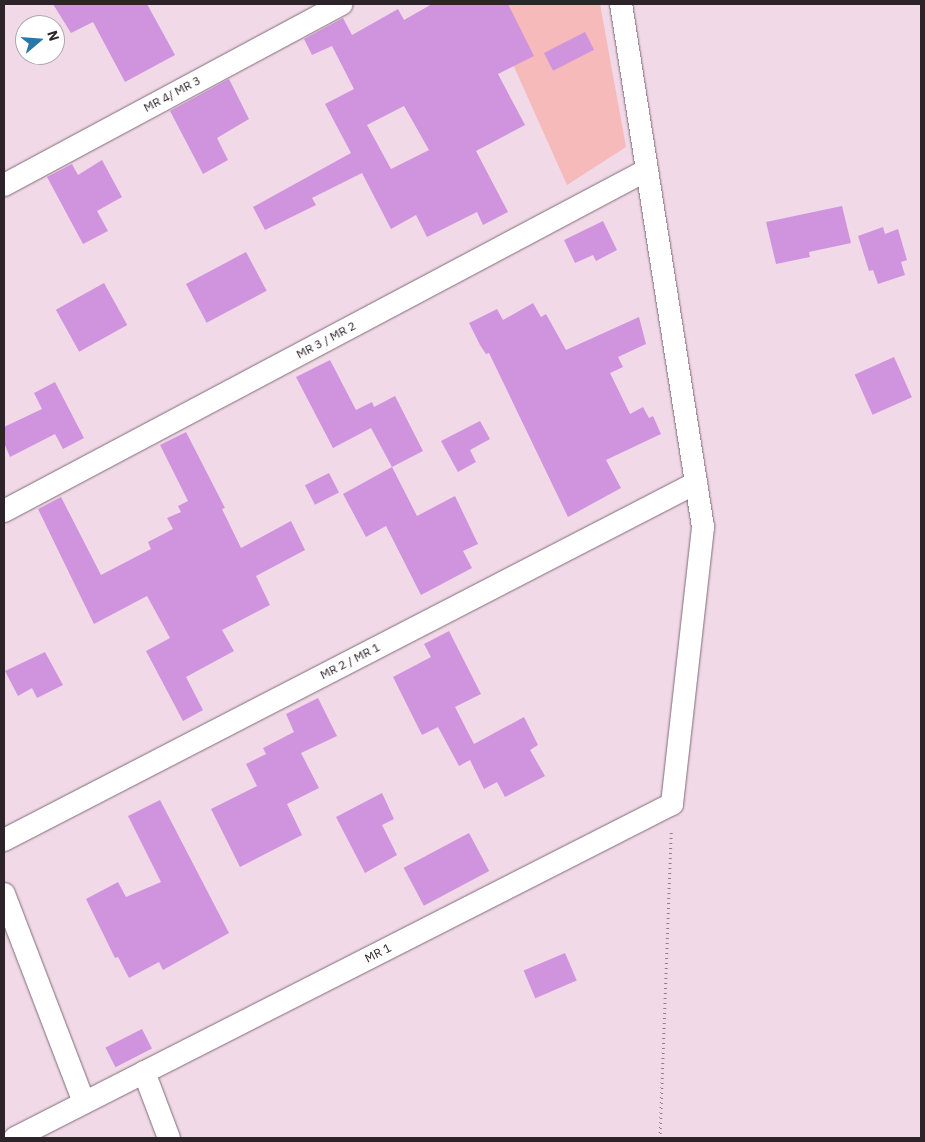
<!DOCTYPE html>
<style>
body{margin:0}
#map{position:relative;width:925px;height:1142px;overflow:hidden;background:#f1d9e8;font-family:"IBM Plex Sans",sans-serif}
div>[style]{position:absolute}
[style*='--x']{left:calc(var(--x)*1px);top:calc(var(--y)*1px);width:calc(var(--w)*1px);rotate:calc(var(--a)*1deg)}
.green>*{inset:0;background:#f5bab9}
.building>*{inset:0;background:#d094de;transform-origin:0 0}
.path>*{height:3px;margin-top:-1.5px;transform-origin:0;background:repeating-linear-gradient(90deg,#90808a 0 1px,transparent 0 5px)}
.roads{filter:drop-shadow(0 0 1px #806b78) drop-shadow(0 0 1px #806b78)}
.street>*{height:22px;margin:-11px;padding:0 11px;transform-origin:11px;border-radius:11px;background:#fff}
span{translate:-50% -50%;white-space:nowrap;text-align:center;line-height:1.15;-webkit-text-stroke:4px #fff;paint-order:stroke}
.street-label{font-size:12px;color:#2d242a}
.frame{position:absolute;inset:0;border:5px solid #2d242a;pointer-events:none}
.north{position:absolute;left:15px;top:15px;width:50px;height:50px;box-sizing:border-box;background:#fff;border:1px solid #aba7aa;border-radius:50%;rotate:72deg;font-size:14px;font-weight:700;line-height:20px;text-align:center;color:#2d242a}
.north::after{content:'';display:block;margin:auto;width:18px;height:22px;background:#2778a9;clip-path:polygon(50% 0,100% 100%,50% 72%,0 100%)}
</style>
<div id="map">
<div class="green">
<div style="clip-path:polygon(486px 4px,600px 4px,626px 147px,567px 185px)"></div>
</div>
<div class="building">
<div style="clip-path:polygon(53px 4px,147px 4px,175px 55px,125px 82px,93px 22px,71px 33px)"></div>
<div style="clip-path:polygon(evenodd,432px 4px,508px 4px,534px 56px,498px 74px,525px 125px,476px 151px,508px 212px,483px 225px,477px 212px,427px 237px,416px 215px,391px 229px,362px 173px,312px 198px,316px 205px,265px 230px,253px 207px,351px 153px,325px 104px,354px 89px,332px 46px,312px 55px,304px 39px,343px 18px,352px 35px,398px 9px,404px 20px,432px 4px,404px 106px,429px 150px,391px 169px,367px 125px,404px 106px)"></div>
<div style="left:585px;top:32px;width:20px;height:46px;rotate:63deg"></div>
<div style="clip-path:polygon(229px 79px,249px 119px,217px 138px,228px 160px,203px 174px,170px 111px)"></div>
<div style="clip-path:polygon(102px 160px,122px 197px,97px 211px,108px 231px,83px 244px,47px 177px,72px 164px,78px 175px)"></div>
<div style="clip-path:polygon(842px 206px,851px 243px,809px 252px,810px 257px,776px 264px,766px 222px)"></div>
<div style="clip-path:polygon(603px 221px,617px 250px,596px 261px,593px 255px,575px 263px,564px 240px)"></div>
<div style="clip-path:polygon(883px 227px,885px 234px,898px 229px,907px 260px,901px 262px,905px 275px,878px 284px,873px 270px,869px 271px,858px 236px)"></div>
<div style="left:246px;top:252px;width:44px;height:68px;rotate:62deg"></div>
<div style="left:104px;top:283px;width:48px;height:55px;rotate:61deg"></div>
<div style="clip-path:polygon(533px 303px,541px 317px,546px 314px,566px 350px,639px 317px,646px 344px,618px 357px,623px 367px,610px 373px,630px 414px,643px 407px,649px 418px,653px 416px,661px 434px,606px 460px,621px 488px,568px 517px,489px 353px,486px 354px,480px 345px,469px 323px,497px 309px,503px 320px)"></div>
<div style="left:894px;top:357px;width:44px;height:43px;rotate:66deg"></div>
<div style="clip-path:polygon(330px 360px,356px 410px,372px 402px,374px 407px,395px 396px,423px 451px,392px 467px,417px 516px,455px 496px,478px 544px,463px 551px,472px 568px,421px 595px,386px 526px,366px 537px,343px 494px,392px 467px,371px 428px,333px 448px,296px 377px)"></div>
<div style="clip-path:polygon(55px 382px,84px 438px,63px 449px,55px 434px,10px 457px,4px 443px,4px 427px,42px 409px,34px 393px)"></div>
<div style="clip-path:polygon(480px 421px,490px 439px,470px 450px,476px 462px,458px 472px,441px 441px)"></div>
<div style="clip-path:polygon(186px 432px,225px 508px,222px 509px,241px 548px,291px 521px,305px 550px,256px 576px,270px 605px,222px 630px,234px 651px,186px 677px,203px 710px,183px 721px,146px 651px,170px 638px,147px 596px,94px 624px,38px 509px,61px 497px,101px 575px,151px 549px,148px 542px,173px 529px,167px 518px,181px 512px,178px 506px,188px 501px,160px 445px)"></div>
<div style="left:329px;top:473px;width:22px;height:27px;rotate:63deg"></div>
<div style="clip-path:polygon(449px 631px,481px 694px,455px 707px,474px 744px,524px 717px,538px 745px,530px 750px,545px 776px,505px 797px,497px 782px,484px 789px,470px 760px,459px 766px,438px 727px,422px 735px,393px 677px,431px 657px,424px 644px)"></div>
<div style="clip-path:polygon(45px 652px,63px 685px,37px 698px,32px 688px,18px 696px,5px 671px)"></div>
<div style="clip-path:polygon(318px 698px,337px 736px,301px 753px,319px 788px,287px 804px,302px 835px,240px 867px,211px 809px,257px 786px,246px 764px,266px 754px,263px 748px,294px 732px,286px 714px)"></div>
<div style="clip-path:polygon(382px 793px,394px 819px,382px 825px,397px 855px,365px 873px,336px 817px)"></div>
<div style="clip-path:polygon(160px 800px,229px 933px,163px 970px,159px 962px,129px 978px,118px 957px,115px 958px,86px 899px,118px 882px,126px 897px,161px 882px,128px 816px)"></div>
<div style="left:469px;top:833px;width:43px;height:74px;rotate:62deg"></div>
<div style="left:565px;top:953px;width:30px;height:45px;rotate:67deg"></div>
<div style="left:142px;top:1029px;width:22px;height:41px;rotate:63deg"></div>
</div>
<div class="path">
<div style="--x:660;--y:1138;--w:306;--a:-87.9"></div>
</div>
<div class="roads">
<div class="street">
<div style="--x:4;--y:185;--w:383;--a:-28.2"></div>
<div style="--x:4;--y:511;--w:728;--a:-27.94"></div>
<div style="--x:4;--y:840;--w:779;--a:-27.29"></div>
<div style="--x:4;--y:894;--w:223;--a:69"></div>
<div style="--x:144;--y:1072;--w:71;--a:69.3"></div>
<div style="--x:15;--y:1138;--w:737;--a:-26.95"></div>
<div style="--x:672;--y:804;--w:279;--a:-83.6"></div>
<div style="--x:703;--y:527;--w:529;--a:-98.91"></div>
</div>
</div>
<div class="street-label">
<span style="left:172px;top:94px;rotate:-28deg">MR 4/ MR 3</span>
<span style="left:326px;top:340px;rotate:-28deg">MR 3 / MR 2</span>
<span style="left:350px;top:661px;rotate:-27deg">MR 2 / MR 1</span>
<span style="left:378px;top:953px;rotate:-27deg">MR 1</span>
</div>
<div class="frame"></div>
<div class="north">N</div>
</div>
